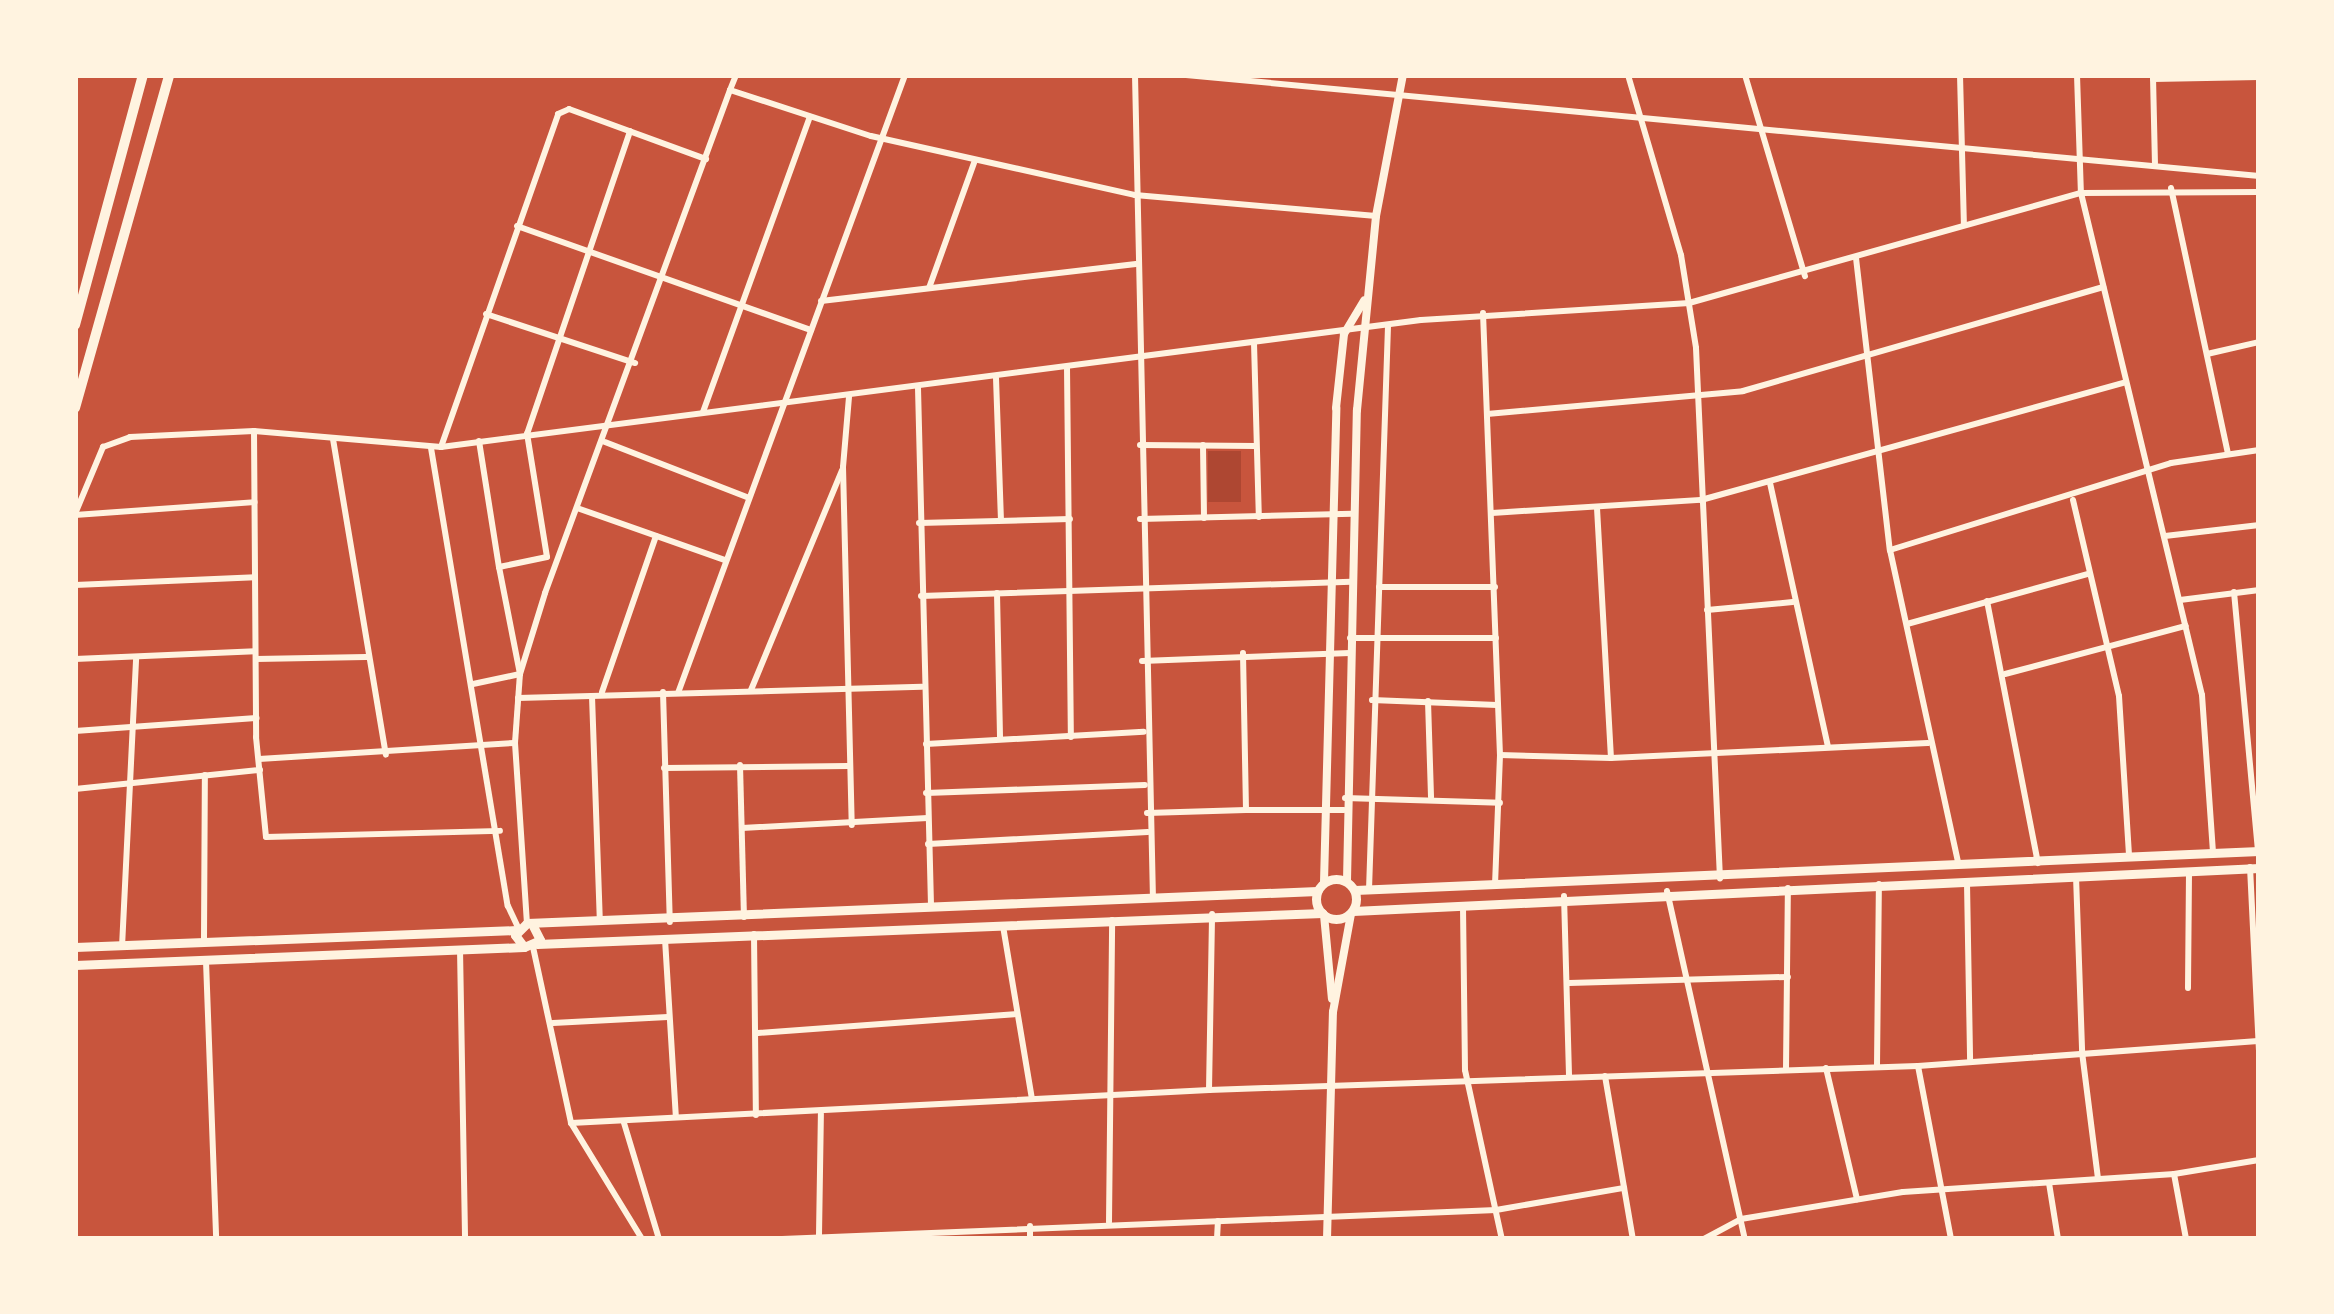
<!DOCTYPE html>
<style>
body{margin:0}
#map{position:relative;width:2334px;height:1314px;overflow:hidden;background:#c8553d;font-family:"IBM Plex Sans",sans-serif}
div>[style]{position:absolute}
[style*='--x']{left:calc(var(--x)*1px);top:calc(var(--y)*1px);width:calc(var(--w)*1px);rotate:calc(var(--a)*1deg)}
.green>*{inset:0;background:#ae4732;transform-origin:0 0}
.minor>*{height:6px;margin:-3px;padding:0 3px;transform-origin:3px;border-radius:3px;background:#fff3e0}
.tertiary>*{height:8px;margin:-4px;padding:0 4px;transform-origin:4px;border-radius:4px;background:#fff3e0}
.primary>*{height:9px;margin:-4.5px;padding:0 4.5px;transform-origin:4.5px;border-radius:4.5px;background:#fff3e0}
.primary>.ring{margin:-4.5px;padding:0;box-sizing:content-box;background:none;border:9px solid #fff3e0;border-radius:50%}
.trunk>*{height:10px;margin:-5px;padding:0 5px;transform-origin:5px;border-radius:5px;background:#fff3e0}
span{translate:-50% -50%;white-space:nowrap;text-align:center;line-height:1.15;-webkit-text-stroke:10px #fff3e0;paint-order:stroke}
.frame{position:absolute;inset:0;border:78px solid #fff3e0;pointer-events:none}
</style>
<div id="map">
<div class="green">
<div style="left:1208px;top:451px;width:33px;height:51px"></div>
</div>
<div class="minor">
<div style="--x:1135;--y:75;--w:824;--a:88.75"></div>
<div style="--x:1186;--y:75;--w:1078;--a:5.38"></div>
<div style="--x:1628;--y:75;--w:188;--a:73.6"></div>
<div style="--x:1681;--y:255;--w:94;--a:80.8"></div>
<div style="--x:1696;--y:348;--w:531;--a:87.41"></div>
<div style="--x:1745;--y:75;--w:210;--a:73.4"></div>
<div style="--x:1960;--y:75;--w:149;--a:88.5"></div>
<div style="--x:2077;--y:75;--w:118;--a:88.1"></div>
<div style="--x:2081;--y:193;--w:516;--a:76.45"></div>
<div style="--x:2202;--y:695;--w:159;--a:86"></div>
<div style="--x:2153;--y:77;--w:86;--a:88.7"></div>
<div style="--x:2153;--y:79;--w:106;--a:-1.1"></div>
<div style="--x:730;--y:90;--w:16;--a:-68"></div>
<div style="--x:2171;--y:188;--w:271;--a:77.9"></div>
<div style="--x:517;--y:226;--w:312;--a:19.5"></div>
<div style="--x:1856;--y:258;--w:294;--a:83.4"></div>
<div style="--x:1890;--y:550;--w:320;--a:77.7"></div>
<div style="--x:929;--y:288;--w:136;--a:-70.2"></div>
<div style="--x:821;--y:301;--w:317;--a:-6.7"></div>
<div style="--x:1483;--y:313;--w:442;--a:87.8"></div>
<div style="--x:1500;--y:755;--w:130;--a:92.2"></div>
<div style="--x:486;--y:314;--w:157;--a:18.2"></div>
<div style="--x:1254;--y:343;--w:174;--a:88.4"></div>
<div style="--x:2207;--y:354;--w:53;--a:-13"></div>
<div style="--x:1067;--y:367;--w:370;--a:89.4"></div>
<div style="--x:996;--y:378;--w:142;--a:88"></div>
<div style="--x:918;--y:388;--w:518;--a:88.56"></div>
<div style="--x:849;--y:397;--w:70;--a:94.9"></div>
<div style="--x:843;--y:467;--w:358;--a:88.6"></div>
<div style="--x:703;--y:412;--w:314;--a:-70.1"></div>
<div style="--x:1487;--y:414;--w:257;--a:-5.1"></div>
<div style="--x:1743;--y:391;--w:375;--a:-16.1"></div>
<div style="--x:254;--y:431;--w:306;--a:89.6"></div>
<div style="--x:256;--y:737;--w:100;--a:84.3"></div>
<div style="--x:266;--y:837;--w:234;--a:-1.5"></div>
<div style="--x:333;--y:439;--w:320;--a:80.5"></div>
<div style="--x:479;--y:441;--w:128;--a:81"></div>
<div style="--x:499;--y:567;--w:49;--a:-11.8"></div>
<div style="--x:605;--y:442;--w:152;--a:21.2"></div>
<div style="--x:1140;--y:445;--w:116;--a:0.5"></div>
<div style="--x:1203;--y:445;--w:73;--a:89.2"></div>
<div style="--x:441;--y:447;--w:353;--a:-70.6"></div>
<div style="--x:558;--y:114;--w:12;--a:-24"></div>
<div style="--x:569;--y:109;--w:146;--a:20.1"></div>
<div style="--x:431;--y:448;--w:464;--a:80.5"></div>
<div style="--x:508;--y:906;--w:23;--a:65"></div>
<div style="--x:1770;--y:483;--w:270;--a:77.6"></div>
<div style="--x:2073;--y:500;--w:201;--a:76.8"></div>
<div style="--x:2119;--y:696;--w:160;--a:86.4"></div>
<div style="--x:577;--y:508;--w:157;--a:19.4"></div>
<div style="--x:1597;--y:508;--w:250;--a:86.8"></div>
<div style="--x:1492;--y:513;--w:209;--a:-3.6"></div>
<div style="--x:1701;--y:500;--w:441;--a:-15.5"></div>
<div style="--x:75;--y:514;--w:73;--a:-67.3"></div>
<div style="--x:103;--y:447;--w:29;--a:-20"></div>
<div style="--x:130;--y:437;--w:124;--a:-2.8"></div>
<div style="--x:254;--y:431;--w:188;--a:4.9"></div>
<div style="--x:441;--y:447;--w:988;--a:-7.38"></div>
<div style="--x:1421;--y:320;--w:269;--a:-3.6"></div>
<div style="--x:1689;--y:303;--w:407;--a:-15.7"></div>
<div style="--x:2081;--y:193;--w:178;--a:-0.3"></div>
<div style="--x:75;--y:515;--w:180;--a:-4.1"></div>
<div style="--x:1140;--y:519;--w:212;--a:-1.4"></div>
<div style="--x:919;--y:523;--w:151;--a:-1.5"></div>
<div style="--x:2165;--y:536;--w:95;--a:-6.7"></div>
<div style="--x:1890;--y:550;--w:294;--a:-17.2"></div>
<div style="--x:2171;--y:463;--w:89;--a:-8.4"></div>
<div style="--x:547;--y:557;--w:125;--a:-99.2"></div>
<div style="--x:527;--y:434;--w:320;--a:-71.2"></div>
<div style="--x:75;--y:585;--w:180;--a:-2.5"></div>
<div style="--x:1379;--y:587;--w:116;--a:0"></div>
<div style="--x:2234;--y:592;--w:260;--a:84.7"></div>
<div style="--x:997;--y:593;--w:145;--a:88.8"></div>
<div style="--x:921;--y:596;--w:430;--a:-1.9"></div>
<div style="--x:2180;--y:600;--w:80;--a:-7.2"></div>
<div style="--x:1987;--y:601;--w:267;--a:79"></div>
<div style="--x:1707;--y:610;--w:86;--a:-5.3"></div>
<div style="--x:1907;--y:624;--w:187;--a:-15.5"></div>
<div style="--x:1350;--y:638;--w:146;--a:0"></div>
<div style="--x:75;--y:659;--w:180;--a:-2.5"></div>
<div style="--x:256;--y:659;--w:110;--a:-1"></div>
<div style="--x:1142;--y:661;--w:208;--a:-2.2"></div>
<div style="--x:2005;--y:674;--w:187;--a:-14.9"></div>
<div style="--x:473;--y:684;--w:48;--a:-12"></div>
<div style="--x:520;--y:674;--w:109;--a:-101.1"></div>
<div style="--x:751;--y:690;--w:238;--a:-67.5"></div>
<div style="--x:602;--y:692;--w:165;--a:-70.9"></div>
<div style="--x:663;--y:692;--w:230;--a:88.3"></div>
<div style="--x:678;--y:693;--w:658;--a:-69.83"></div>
<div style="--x:592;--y:696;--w:224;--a:88"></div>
<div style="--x:518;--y:698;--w:404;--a:-1.6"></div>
<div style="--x:1372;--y:700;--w:125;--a:2.3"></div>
<div style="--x:1428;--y:701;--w:96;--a:88.2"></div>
<div style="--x:75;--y:731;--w:182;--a:-4.1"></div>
<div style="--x:515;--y:743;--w:180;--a:86.2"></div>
<div style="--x:926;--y:744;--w:218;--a:-3.2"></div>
<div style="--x:1500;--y:755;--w:111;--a:1.5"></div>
<div style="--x:1611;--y:758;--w:317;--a:-2.7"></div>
<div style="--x:259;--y:759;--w:256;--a:-3.6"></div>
<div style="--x:515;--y:743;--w:69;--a:-85.9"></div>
<div style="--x:520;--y:674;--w:85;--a:-72.8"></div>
<div style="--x:545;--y:593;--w:536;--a:-69.81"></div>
<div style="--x:730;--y:90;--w:148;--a:18.1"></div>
<div style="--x:871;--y:136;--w:271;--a:12.6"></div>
<div style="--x:1135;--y:195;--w:242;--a:5"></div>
<div style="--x:740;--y:765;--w:152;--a:88.5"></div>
<div style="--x:664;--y:768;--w:184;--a:-0.6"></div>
<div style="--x:75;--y:789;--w:186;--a:-5.9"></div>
<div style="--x:926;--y:793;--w:219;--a:-2.1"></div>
<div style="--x:1345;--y:798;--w:155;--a:1.8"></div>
<div style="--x:1246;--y:810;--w:98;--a:0"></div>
<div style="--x:1147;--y:813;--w:99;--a:-1.7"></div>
<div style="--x:1246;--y:810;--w:157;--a:-91.1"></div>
<div style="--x:742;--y:828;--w:186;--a:-3.1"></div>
<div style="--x:928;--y:844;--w:220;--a:-3.1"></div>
<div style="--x:2250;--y:867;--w:183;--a:87.2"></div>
<div style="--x:2076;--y:876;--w:176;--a:88"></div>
<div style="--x:2082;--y:1052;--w:128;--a:82.8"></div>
<div style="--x:1967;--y:883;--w:176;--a:89"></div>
<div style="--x:1369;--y:890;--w:565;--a:-88.07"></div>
<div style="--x:1667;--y:891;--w:357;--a:77.4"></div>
<div style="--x:1564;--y:896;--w:180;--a:88.4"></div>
<div style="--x:1463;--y:907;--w:163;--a:89.3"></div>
<div style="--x:1465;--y:1070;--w:173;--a:77.7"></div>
<div style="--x:1003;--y:926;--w:175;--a:80.5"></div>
<div style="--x:754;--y:934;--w:181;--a:89.4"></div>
<div style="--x:665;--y:939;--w:178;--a:86.5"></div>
<div style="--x:204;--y:940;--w:165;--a:-89.7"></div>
<div style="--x:122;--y:947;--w:289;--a:-87.2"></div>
<div style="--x:533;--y:947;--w:180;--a:77.8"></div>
<div style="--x:571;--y:1123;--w:136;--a:58.5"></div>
<div style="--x:460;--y:949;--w:290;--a:89"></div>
<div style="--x:206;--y:961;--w:278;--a:87.9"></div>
<div style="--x:1569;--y:983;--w:219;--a:-1.6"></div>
<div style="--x:2188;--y:988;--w:115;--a:-89.5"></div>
<div style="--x:553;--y:1023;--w:115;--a:-3"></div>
<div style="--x:758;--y:1033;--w:257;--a:-4.2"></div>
<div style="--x:1877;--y:1066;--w:182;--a:-89.4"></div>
<div style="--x:1918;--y:1066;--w:176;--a:79.2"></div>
<div style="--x:1826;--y:1068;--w:135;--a:76.7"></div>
<div style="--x:1786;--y:1069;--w:181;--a:-89.4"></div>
<div style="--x:1605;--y:1076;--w:165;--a:80.3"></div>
<div style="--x:1209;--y:1090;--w:176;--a:-89"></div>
<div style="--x:571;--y:1123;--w:639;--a:-2.96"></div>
<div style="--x:1209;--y:1090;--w:709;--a:-1.94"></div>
<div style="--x:1918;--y:1066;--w:341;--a:-4.2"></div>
<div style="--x:624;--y:1123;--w:121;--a:73.2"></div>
<div style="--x:2174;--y:1174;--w:66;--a:79.5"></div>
<div style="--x:2049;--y:1183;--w:57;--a:80.9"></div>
<div style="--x:1109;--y:1222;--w:302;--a:-89.4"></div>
<div style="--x:1030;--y:1226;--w:13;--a:90"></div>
<div style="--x:819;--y:1235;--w:121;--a:-89.1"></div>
<div style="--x:782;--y:1239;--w:715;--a:-2.33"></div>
<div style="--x:1496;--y:1210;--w:130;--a:-9.8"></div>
<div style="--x:1217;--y:1239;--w:18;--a:-87"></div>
<div style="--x:1704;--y:1239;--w:42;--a:-28.4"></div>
<div style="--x:1741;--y:1219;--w:164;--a:-9.5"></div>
<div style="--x:1903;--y:1192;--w:272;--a:-3.8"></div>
<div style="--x:2174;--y:1174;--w:86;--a:-9.4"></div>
</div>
<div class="tertiary">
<div style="--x:1347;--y:881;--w:471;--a:-88.8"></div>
<div style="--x:1357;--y:410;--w:195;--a:-84.4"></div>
<div style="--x:1376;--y:216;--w:144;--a:-79.2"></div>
<div style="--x:1324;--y:882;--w:474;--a:-88.5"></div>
<div style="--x:1336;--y:408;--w:74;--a:-83.8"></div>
<div style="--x:1344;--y:334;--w:39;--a:-59"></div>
<div style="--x:1324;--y:915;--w:84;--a:84.6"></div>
<div style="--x:1327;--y:1239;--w:227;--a:-88.5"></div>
<div style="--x:1333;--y:1012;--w:100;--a:-79.6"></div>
</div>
<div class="primary">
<div class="ring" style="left:1316px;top:879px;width:31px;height:31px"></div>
<div style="--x:1355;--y:890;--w:905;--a:-2.47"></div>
<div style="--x:1353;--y:911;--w:907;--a:-2.72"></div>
<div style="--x:532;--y:924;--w:18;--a:63"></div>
<div style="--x:540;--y:940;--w:17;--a:156"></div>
<div style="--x:524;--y:947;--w:15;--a:-127"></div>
<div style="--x:515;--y:935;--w:17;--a:-45"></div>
<div style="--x:527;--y:923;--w:791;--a:-2.32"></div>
<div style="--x:537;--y:944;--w:786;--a:-2.26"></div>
<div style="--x:75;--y:947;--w:442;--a:-2.2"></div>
<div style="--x:75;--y:965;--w:449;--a:-2.3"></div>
</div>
<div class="trunk">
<div style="--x:75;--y:325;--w:259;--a:-74.8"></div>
<div style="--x:75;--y:408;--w:346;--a:-74.2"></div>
</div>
<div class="frame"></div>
</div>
